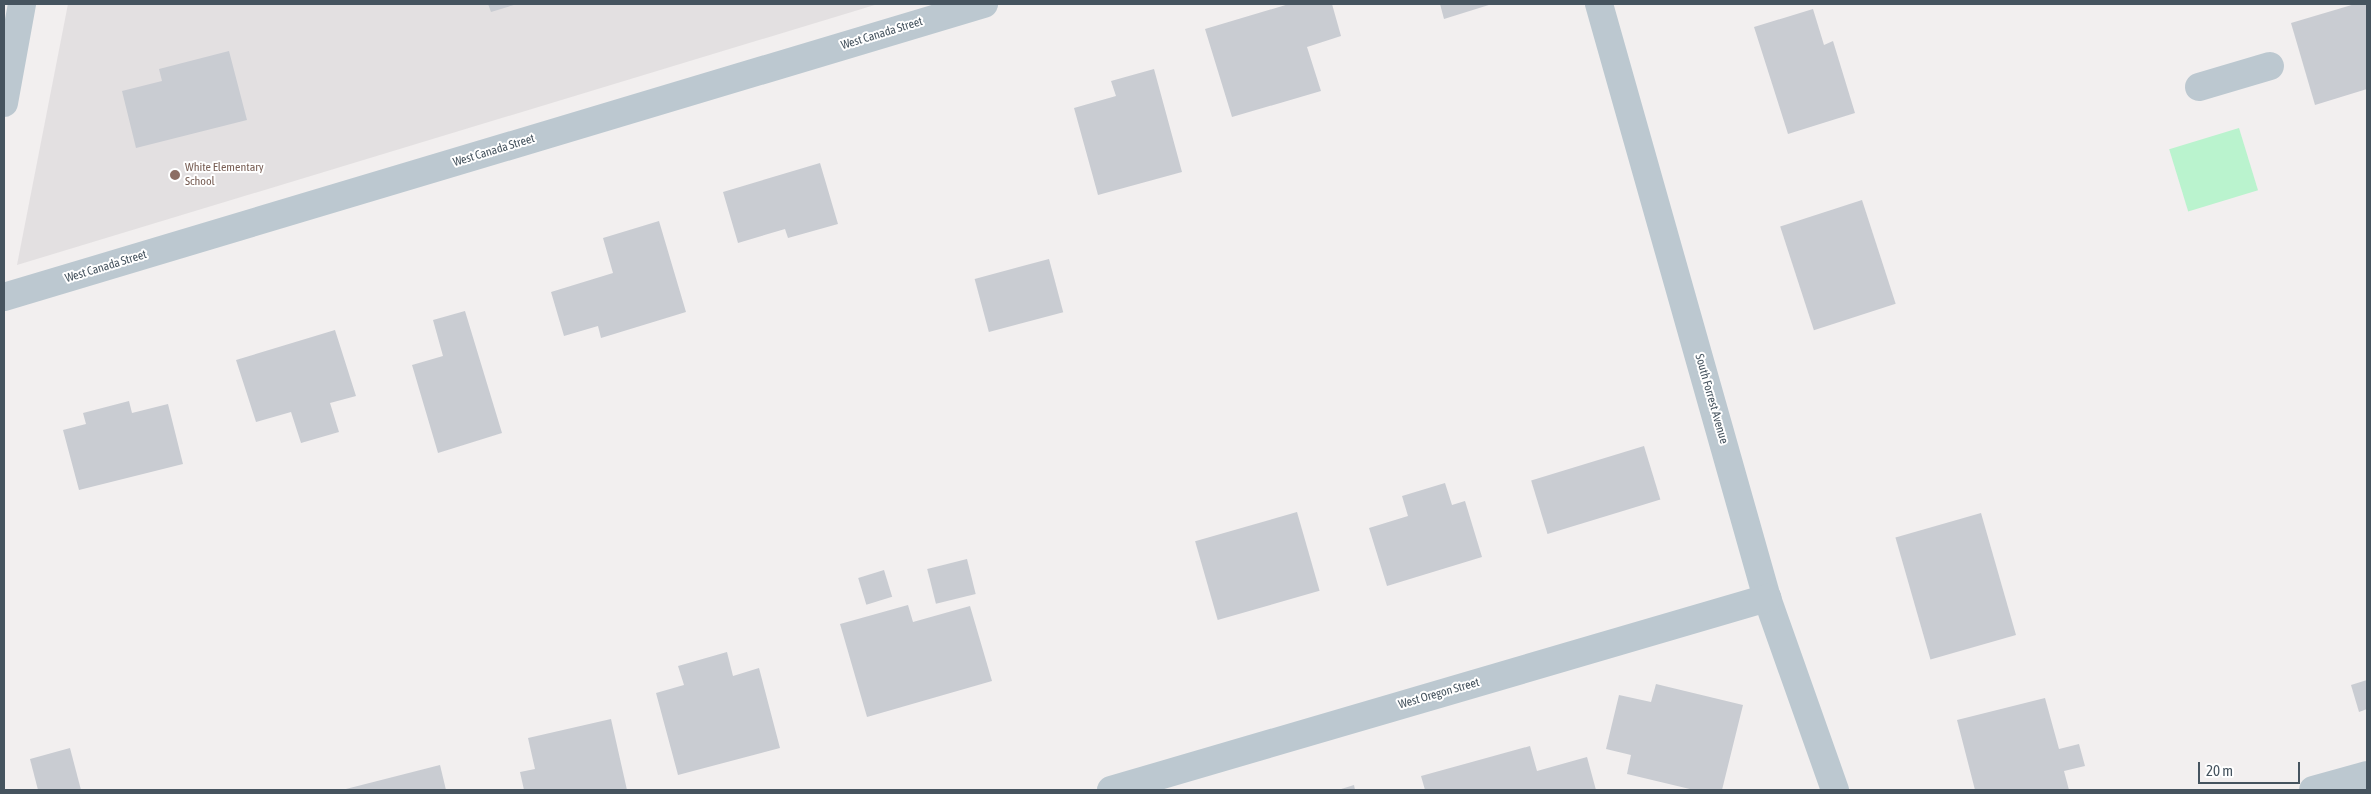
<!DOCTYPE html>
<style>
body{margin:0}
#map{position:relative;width:2371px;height:794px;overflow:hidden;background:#f2efef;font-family:"Asap Condensed",sans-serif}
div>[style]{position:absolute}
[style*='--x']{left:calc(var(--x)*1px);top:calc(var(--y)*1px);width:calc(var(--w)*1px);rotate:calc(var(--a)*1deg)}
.education>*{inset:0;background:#e3e0e1}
.green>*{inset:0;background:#baf3ce;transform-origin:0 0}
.building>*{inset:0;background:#c9ccd2;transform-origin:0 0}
.minor>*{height:28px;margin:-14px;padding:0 14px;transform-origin:14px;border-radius:14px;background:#bcc8d0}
.dots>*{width:14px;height:14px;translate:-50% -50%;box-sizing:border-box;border:2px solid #fff;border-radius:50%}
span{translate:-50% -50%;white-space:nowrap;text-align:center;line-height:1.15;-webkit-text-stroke:4px #fff;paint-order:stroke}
.street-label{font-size:12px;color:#46545f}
.education-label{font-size:12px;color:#785e54}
.left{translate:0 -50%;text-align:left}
.frame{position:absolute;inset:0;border:5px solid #46545f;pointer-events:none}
.scale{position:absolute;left:2198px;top:762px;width:102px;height:22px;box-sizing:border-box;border:2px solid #46545f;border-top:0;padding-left:6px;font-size:15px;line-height:18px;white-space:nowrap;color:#46545f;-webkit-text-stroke:4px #fff;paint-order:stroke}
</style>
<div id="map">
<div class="education">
<div style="clip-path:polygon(68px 4px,878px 4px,17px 265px)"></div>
</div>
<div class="green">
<div style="left:2239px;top:128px;width:65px;height:73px;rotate:73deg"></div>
</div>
<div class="building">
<div style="clip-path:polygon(488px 4px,517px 4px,491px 12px)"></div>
<div style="clip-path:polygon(1289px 4px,1332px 4px,1341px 36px,1307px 47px,1321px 91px,1232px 117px,1205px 29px)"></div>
<div style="clip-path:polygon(1440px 4px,1492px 4px,1444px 19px)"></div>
<div style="clip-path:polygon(2355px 4px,2366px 4px,2367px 7px,2367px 89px,2315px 105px,2291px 23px)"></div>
<div style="clip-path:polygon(1813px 9px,1824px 45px,1833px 41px,1855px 113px,1788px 134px,1754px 27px)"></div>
<div style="clip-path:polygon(229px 51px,247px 120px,136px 148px,122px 91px,162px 81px,159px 69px)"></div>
<div style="clip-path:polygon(1154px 69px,1182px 172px,1098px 195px,1074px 108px,1116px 96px,1111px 81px)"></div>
<div style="clip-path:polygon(820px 163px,838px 224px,788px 238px,785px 229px,738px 243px,723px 192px)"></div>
<div style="left:1862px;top:200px;width:109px;height:86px;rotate:72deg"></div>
<div style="clip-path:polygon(659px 221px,686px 312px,601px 338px,598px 326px,564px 336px,551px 292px,613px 273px,603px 238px)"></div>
<div style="left:1049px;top:259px;width:55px;height:77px;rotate:75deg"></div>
<div style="clip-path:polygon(465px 311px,502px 433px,438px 453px,412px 365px,443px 356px,433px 320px)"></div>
<div style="clip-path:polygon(335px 330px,356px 396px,330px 403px,339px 432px,301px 443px,291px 412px,256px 422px,236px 360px)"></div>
<div style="clip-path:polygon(129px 401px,132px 413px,168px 404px,183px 464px,79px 490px,63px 430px,86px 424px,83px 413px)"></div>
<div style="left:1644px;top:446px;width:56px;height:118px;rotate:73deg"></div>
<div style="clip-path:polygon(1445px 483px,1452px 505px,1465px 501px,1482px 557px,1387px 586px,1369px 528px,1408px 516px,1402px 496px)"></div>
<div style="left:1297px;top:512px;width:82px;height:106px;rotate:74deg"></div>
<div style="left:1981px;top:513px;width:127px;height:89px;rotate:74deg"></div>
<div style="left:967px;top:559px;width:36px;height:41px;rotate:76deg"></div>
<div style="left:884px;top:570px;width:28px;height:27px;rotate:73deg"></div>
<div style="clip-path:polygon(908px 605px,913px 622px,970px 606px,992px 681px,867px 717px,840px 624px)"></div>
<div style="clip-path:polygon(727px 652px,733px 676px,759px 668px,780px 748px,678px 775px,656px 693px,684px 685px,678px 666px)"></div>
<div style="clip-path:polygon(2367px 680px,2367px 709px,2359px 712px,2351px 685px)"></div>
<div style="clip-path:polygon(1656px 684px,1743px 705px,1722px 790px,1694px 790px,1627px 774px,1631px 755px,1606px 749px,1619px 695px,1651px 702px)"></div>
<div style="clip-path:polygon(2045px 698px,2059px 749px,2079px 744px,2085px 766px,2064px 771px,2069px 790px,1975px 790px,1957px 720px)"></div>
<div style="clip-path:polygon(611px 719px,627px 790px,524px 790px,520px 772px,535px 769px,528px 738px)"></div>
<div style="clip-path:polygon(1530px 746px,1537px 771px,1587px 757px,1596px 790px,1425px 790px,1421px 776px)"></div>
<div style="clip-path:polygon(70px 748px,81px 790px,38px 790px,30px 759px)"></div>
<div style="clip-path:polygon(440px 765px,446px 790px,342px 790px)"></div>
<div style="clip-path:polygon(1354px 785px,1355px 790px,1338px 790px)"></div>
</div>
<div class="minor">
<div style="--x:1599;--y:4;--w:617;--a:74.21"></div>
<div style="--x:1767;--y:598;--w:204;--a:70.5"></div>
<div style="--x:2199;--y:87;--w:74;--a:-16.5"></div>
<div style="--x:4;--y:103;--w:101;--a:-79.7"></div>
<div style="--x:4;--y:297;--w:1023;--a:-16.65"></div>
<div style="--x:1111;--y:790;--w:684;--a:-16.31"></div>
<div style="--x:2313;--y:790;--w:56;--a:-15.5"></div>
</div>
<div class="dots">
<div style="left:175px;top:175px;background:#8d6e63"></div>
</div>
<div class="street-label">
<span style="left:882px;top:34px;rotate:-17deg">West Canada Street</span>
<span style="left:494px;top:151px;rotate:-17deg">West Canada Street</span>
<span style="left:106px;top:267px;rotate:-17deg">West Canada Street</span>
<span style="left:1711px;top:399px;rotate:74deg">South Forrest Avenue</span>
<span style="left:1439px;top:694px;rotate:-16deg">West Oregon Street</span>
</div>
<div class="education-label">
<span class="left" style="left:185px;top:175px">White Elementary<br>School</span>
</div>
<div class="frame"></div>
<div class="scale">20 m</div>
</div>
